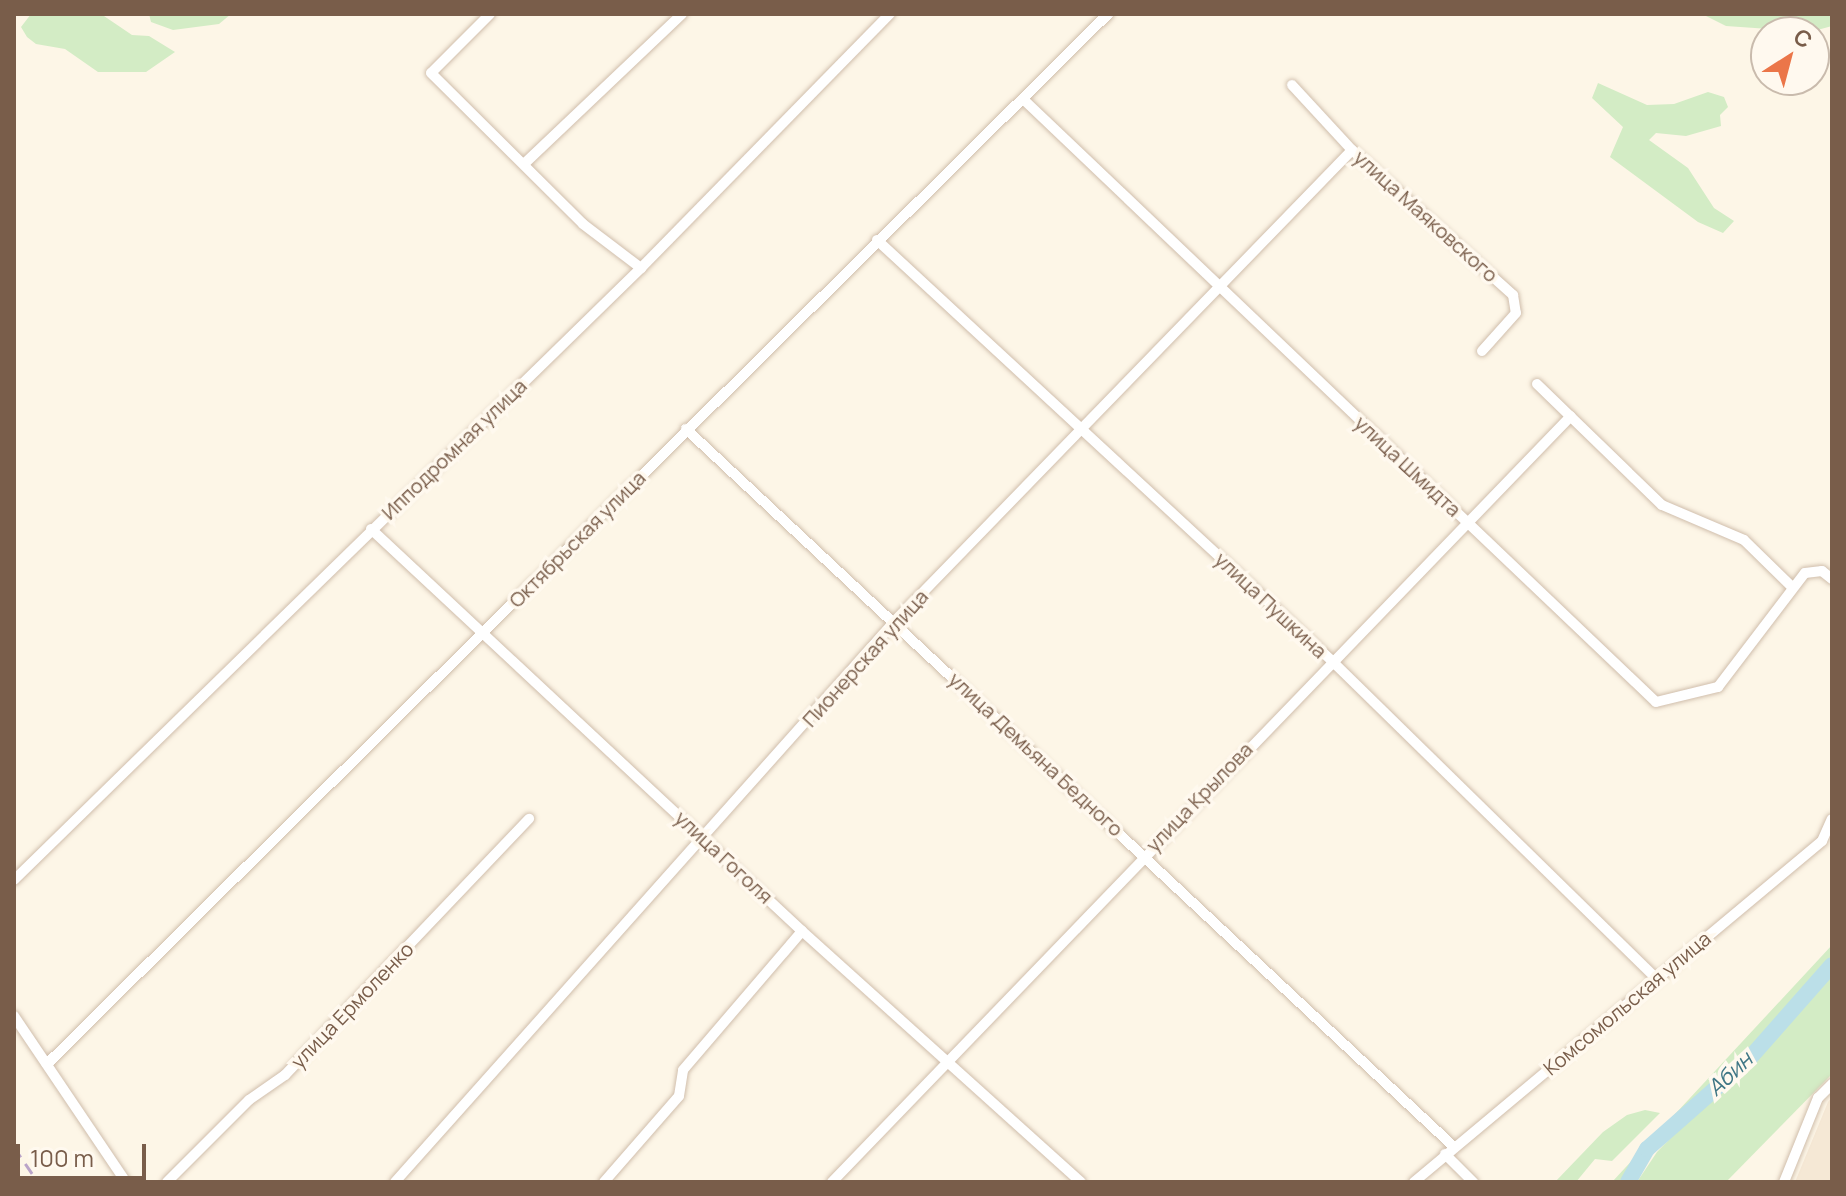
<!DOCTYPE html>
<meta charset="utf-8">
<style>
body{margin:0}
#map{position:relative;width:1846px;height:1196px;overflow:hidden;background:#fdf6e7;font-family:Manrope,sans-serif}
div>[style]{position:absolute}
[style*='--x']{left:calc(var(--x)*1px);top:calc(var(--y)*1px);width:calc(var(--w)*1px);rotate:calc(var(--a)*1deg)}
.residential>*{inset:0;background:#f5e8d5}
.green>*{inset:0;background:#d3ecc5}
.river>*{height:16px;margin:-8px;padding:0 8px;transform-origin:8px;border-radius:8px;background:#bbdfe8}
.roads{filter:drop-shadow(0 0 2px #d0beac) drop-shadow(0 0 2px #d0beac)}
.street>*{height:10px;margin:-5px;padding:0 5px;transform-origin:5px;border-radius:5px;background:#fff}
.rail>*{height:3px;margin-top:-1.5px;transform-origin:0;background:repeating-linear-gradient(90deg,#baa4c8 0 12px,transparent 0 20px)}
span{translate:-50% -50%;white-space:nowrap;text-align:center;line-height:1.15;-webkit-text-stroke:7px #fff9ef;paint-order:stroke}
.street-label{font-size:20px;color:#795d4a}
.water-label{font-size:22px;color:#3f7685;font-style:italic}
.frame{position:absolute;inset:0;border:16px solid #795d4a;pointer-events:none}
.north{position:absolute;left:1750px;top:16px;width:80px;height:80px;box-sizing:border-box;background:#fff9ef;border:2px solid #c9bbad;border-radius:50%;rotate:36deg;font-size:22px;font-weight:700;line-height:32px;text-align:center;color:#795d4a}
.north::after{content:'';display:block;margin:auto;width:28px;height:36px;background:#eb7649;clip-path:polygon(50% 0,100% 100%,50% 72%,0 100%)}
.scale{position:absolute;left:16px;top:1144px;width:130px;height:36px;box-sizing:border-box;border:4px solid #795d4a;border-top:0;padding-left:10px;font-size:24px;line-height:28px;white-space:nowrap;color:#795d4a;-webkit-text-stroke:6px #fff9ef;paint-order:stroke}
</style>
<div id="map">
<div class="residential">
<div style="clip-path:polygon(1832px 1097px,1832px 1182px,1795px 1182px,1828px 1102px)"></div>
</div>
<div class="green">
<div style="clip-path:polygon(31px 14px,101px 14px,132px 35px,149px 36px,175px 52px,146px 72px,98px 72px,65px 49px,36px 44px,27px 37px,21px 27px)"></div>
<div style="clip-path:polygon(149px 14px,231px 14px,219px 24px,173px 30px,151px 22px)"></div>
<div style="clip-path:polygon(1702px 14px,1832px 14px,1832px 26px,1810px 32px,1726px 26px)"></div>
<div style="clip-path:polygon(1598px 83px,1647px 105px,1674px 104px,1708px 92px,1724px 97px,1728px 107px,1720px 115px,1721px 126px,1686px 136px,1656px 133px,1649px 140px,1688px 168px,1714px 208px,1734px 221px,1723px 233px,1698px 222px,1610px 157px,1623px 127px,1592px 98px)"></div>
<div style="clip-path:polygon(1832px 945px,1832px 957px,1746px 1052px,1675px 1118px,1619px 1182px,1612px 1182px)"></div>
<div style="clip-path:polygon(1832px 972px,1832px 1074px,1726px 1182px,1637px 1182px,1657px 1152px)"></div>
<div style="clip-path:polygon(1645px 1110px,1660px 1113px,1612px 1161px,1595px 1159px,1576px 1182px,1555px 1182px,1603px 1132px,1627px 1115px)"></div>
</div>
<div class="river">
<div style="--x:1628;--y:1182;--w:38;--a:-60"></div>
<div style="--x:1647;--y:1149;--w:136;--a:-41.4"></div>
<div style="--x:1749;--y:1059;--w:125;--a:-48.6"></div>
</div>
<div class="roads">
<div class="street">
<div style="--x:490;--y:14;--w:83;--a:135"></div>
<div style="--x:431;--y:73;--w:214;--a:44.8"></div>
<div style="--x:583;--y:224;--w:73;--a:37.2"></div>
<div style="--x:1292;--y:85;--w:88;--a:47.3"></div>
<div style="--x:1352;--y:150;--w:217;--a:42"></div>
<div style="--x:1513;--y:295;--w:18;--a:81"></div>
<div style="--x:1516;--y:313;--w:51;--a:131.8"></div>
<div style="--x:1023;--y:99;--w:874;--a:43.61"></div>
<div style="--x:1656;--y:702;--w:64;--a:-13.6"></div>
<div style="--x:1718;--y:687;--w:143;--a:-52.7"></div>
<div style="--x:1805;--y:573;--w:17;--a:-7"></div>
<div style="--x:1822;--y:571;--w:13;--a:39"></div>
<div style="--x:524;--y:164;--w:218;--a:-43.5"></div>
<div style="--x:877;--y:240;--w:618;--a:42.77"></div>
<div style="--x:1331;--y:660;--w:456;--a:44.4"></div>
<div style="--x:1537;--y:384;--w:174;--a:44.1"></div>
<div style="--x:1662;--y:505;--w:89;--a:23.1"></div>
<div style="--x:1744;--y:540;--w:66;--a:44.4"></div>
<div style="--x:686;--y:429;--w:1050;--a:43.07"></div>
<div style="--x:371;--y:529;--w:589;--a:43.01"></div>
<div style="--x:802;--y:931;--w:375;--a:42"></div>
<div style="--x:14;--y:880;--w:876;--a:-44.31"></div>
<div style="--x:641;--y:268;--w:356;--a:-45.6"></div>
<div style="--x:14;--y:1016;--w:200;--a:56"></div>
<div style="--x:47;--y:1064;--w:1493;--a:-44.7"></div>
<div style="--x:1445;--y:1154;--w:40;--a:45"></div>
<div style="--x:167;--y:1182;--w:116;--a:-45"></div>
<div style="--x:249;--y:1100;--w:44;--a:-34.8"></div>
<div style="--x:285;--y:1075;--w:354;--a:-46.4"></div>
<div style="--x:395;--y:1182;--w:751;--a:-48.29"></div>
<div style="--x:895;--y:621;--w:656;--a:-45.86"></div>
<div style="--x:604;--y:1182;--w:114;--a:-48.9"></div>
<div style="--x:679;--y:1096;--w:26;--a:-81"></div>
<div style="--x:683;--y:1070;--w:183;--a:-49.4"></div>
<div style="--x:832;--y:1182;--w:1064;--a:-46.03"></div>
<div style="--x:1414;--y:1182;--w:532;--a:-39.89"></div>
<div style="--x:1822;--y:841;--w:24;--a:-66"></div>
<div style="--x:1784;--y:1182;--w:91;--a:-68"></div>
<div style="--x:1818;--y:1098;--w:20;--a:-45"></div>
</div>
</div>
<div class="rail">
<div style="--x:14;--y:1147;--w:42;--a:55.6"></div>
</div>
<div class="street-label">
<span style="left:1426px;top:216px;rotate:42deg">улица Маяковского</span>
<span style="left:454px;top:449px;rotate:-44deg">Ипподромная улица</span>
<span style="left:1408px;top:466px;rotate:43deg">улица Шмидта</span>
<span style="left:577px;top:539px;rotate:-45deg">Октябрьская улица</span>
<span style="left:1271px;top:605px;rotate:43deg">улица Пушкина</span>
<span style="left:865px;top:658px;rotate:-48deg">Пионерская улица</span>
<span style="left:1036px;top:754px;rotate:43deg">улица Демьяна Бедного</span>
<span style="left:1199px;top:797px;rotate:-46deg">улица Крылова</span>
<span style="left:724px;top:857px;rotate:43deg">улица Гоголя</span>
<span style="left:1627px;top:1003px;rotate:-40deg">Комсомольская улица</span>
<span style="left:352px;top:1005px;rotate:-46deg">улица Ермоленко</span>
</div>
<div class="water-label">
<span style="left:1730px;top:1074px;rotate:-43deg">Абин</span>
</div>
<div class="frame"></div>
<div class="north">С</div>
<div class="scale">100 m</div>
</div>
